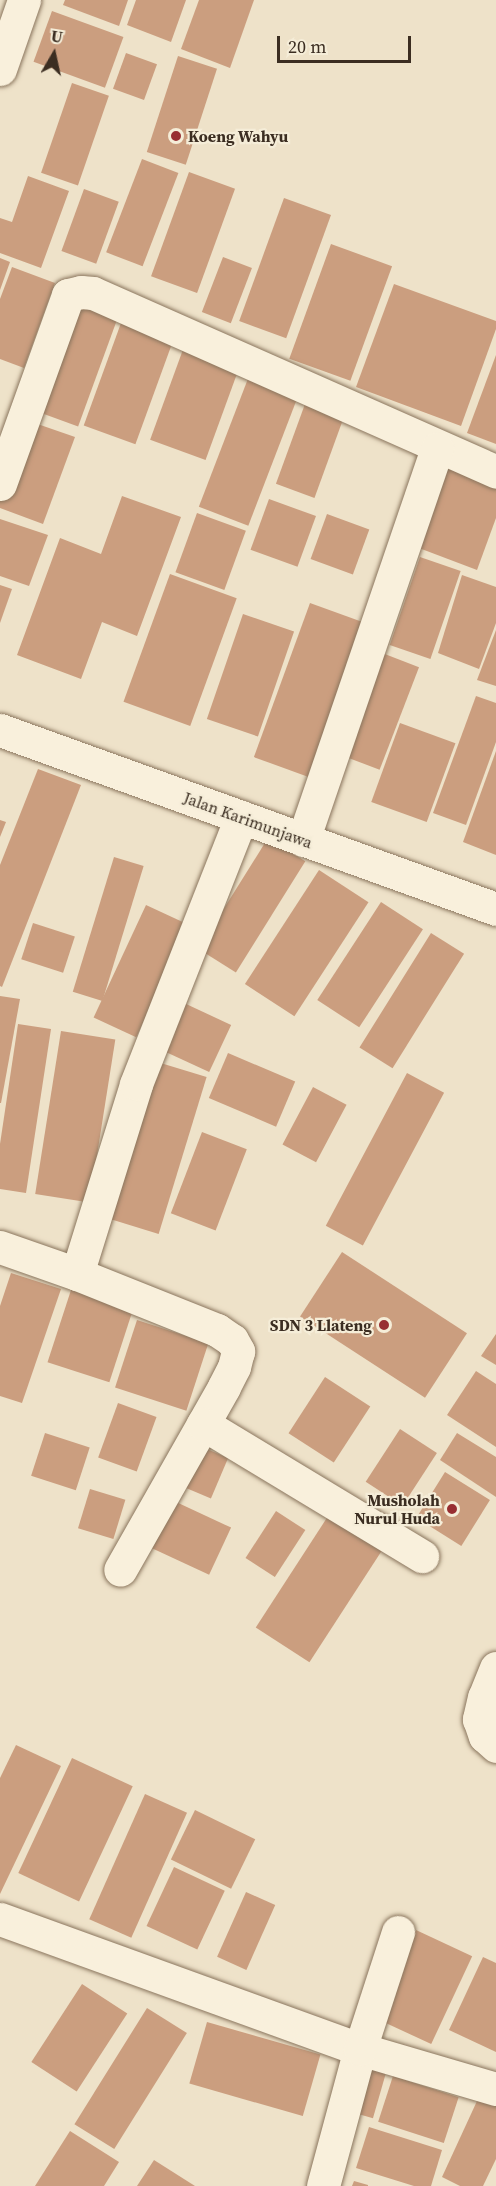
<!DOCTYPE html>
<style>
body{margin:0}
#map{position:relative;width:496px;height:2186px;overflow:hidden;background:#eee2c9;font-family:"Source Serif 4",serif}
div>[style]{position:absolute}
[style*='--x']{left:calc(var(--x)*1px);top:calc(var(--y)*1px);width:calc(var(--w)*1px);rotate:calc(var(--a)*1deg)}
.building>*{inset:0;background:#cb9e7f;transform-origin:0 0}
.roads{filter:drop-shadow(0 0 2px #8a755d) drop-shadow(0 0 2px #8a755d)}
.street>*{height:33px;margin:-16.5px;padding:0 16.5px;transform-origin:16.5px;border-radius:16.5px;background:#f9f0dc}
.secondary>*{height:33px;margin:-16.5px;padding:0 16.5px;transform-origin:16.5px;border-radius:16.5px;background:#f9f0dc}
.dots>*{width:16px;height:16px;translate:-50% -50%;box-sizing:border-box;border:3px solid #f5edd8;border-radius:50%}
span{translate:-50% -50%;white-space:nowrap;text-align:center;line-height:1.15;-webkit-text-stroke:4.5px #f5edd8;paint-order:stroke}
.poi-label{font-size:16px;color:#3b2d21;font-weight:700}
.left{translate:0 -50%;text-align:left}
.right{translate:-100% -50%;text-align:right}
.street-label{font-size:16px;color:#3b2d21}
.north{position:absolute;left:24px;top:24px;width:60px;height:60px;-webkit-text-stroke:4px #f5edd8;paint-order:stroke;rotate:9deg;font-size:16px;font-weight:700;line-height:24px;text-align:center;color:#3b2d21}
.north::after{content:'';display:block;margin:auto;width:21px;height:27px;background:#3b2d21;clip-path:polygon(50% 0,100% 100%,50% 72%,0 100%)}
.scale{position:absolute;left:277px;top:36px;width:134px;height:27px;box-sizing:border-box;border:3px solid #3b2d21;border-top:0;padding-left:8px;font-size:18px;line-height:21px;white-space:nowrap;color:#3b2d21;-webkit-text-stroke:4px #f5edd8;paint-order:stroke}
</style>
<div id="map">
<div class="building">
<div style="clip-path:polygon(65px 0,128px 0,119px 26px,63px 5px)"></div>
<div style="clip-path:polygon(136px 0,186px 0,171px 42px,127px 25px)"></div>
<div style="clip-path:polygon(199px 0,254px 0,230px 68px,181px 49px)"></div>
<div style="left:52px;top:11px;width:76px;height:54px;rotate:20deg"></div>
<div style="left:126px;top:53px;width:33px;height:38px;rotate:20deg"></div>
<div style="left:178px;top:56px;width:41px;height:101px;rotate:18deg"></div>
<div style="left:72px;top:83px;width:39px;height:95px;rotate:19deg"></div>
<div style="left:142px;top:159px;width:39px;height:100px;rotate:21deg"></div>
<div style="left:189px;top:172px;width:49px;height:111px;rotate:20deg"></div>
<div style="clip-path:polygon(28px 176px,69px 191px,41px 268px,0 253px,0 218px,12px 222px)"></div>
<div style="left:84px;top:189px;width:37px;height:66px;rotate:20deg"></div>
<div style="left:284px;top:198px;width:50px;height:131px;rotate:20deg"></div>
<div style="left:331px;top:244px;width:65px;height:122px;rotate:20deg"></div>
<div style="left:223px;top:257px;width:31px;height:59px;rotate:21deg"></div>
<div style="clip-path:polygon(0 258px,10px 262px,0 290px)"></div>
<div style="clip-path:polygon(12px 267px,55px 283px,24px 368px,0 359px,0 299px)"></div>
<div style="clip-path:polygon(394px 284px,496px 321px,496px 329px,461px 426px,356px 387px)"></div>
<div style="left:72px;top:303px;width:48px;height:114px;rotate:20deg"></div>
<div style="left:121px;top:323px;width:55px;height:109px;rotate:20deg"></div>
<div style="left:185px;top:344px;width:59px;height:102px;rotate:20deg"></div>
<div style="clip-path:polygon(496px 355px,496px 444px,467px 433px)"></div>
<div style="left:249px;top:376px;width:53px;height:140px;rotate:21deg"></div>
<div style="left:305px;top:404px;width:41px;height:85px;rotate:20deg"></div>
<div style="clip-path:polygon(26px 420px,75px 437px,43px 524px,0 508px,0 492px)"></div>
<div style="clip-path:polygon(443px 458px,496px 478px,496px 518px,477px 570px,411px 545px)"></div>
<div style="clip-path:polygon(122px 496px,181px 517px,137px 636px,102px 622px,81px 679px,17px 655px,60px 538px,101px 554px)"></div>
<div style="left:269px;top:499px;width:50px;height:54px;rotate:20deg"></div>
<div style="left:197px;top:513px;width:52px;height:63px;rotate:20deg"></div>
<div style="left:327px;top:514px;width:45px;height:48px;rotate:20deg"></div>
<div style="clip-path:polygon(0 519px,48px 535px,29px 586px,0 576px)"></div>
<div style="left:420px;top:557px;width:43px;height:93px;rotate:19deg"></div>
<div style="left:170px;top:574px;width:71px;height:136px;rotate:20deg"></div>
<div style="clip-path:polygon(462px 575px,496px 587px,496px 623px,479px 669px,438px 653px)"></div>
<div style="clip-path:polygon(0 585px,12px 589px,0 623px)"></div>
<div style="left:310px;top:603px;width:61px;height:164px;rotate:20deg"></div>
<div style="left:243px;top:614px;width:54px;height:111px;rotate:19deg"></div>
<div style="clip-path:polygon(496px 630px,496px 686px,477px 680px)"></div>
<div style="left:377px;top:651px;width:45px;height:110px;rotate:21deg"></div>
<div style="clip-path:polygon(476px 696px,496px 703px,496px 742px,466px 825px,433px 813px)"></div>
<div style="left:400px;top:723px;width:59px;height:84px;rotate:20deg"></div>
<div style="clip-path:polygon(496px 751px,496px 855px,463px 842px)"></div>
<div style="clip-path:polygon(38px 769px,81px 785px,2px 987px,0 986px,0 865px)"></div>
<div style="clip-path:polygon(0 820px,6px 822px,0 837px)"></div>
<div style="left:268px;top:838px;width:44px;height:131px;rotate:32deg"></div>
<div style="left:114px;top:857px;width:31px;height:141px;rotate:17deg"></div>
<div style="left:319px;top:870px;width:59px;height:136px;rotate:33deg"></div>
<div style="left:381px;top:902px;width:50px;height:117px;rotate:33deg"></div>
<div style="left:146px;top:905px;width:47px;height:124px;rotate:25deg"></div>
<div style="left:33px;top:923px;width:44px;height:38px;rotate:18deg"></div>
<div style="left:431px;top:933px;width:39px;height:135px;rotate:32deg"></div>
<div style="clip-path:polygon(0 996px,20px 999px,1px 1103px,0 1103px)"></div>
<div style="left:184px;top:1003px;width:52px;height:52px;rotate:25deg"></div>
<div style="clip-path:polygon(18px 1024px,51px 1029px,26px 1193px,0 1189px,0 1144px)"></div>
<div style="left:61px;top:1031px;width:55px;height:165px;rotate:9deg"></div>
<div style="left:228px;top:1053px;width:73px;height:49px;rotate:23deg"></div>
<div style="left:154px;top:1061px;width:55px;height:164px;rotate:17deg"></div>
<div style="left:407px;top:1073px;width:42px;height:173px;rotate:28deg"></div>
<div style="left:313px;top:1087px;width:38px;height:65px;rotate:28deg"></div>
<div style="left:202px;top:1132px;width:48px;height:87px;rotate:21deg"></div>
<div style="left:342px;top:1252px;width:149px;height:77px;rotate:33deg"></div>
<div style="clip-path:polygon(11px 1273px,61px 1289px,22px 1403px,0 1396px,0 1306px)"></div>
<div style="left:71px;top:1290px;width:65px;height:76px;rotate:18deg"></div>
<div style="left:137px;top:1320px;width:75px;height:71px;rotate:18deg"></div>
<div style="clip-path:polygon(496px 1334px,496px 1365px,481px 1356px)"></div>
<div style="clip-path:polygon(476px 1371px,496px 1384px,496px 1447px,447px 1415px)"></div>
<div style="left:325px;top:1377px;width:54px;height:67px;rotate:33deg"></div>
<div style="left:118px;top:1403px;width:41px;height:58px;rotate:20deg"></div>
<div style="left:400px;top:1429px;width:44px;height:63px;rotate:33deg"></div>
<div style="left:45px;top:1433px;width:47px;height:45px;rotate:18deg"></div>
<div style="clip-path:polygon(457px 1433px,496px 1457px,496px 1497px,440px 1460px)"></div>
<div style="left:195px;top:1444px;width:36px;height:44px;rotate:23deg"></div>
<div style="left:445px;top:1472px;width:53px;height:54px;rotate:32deg"></div>
<div style="left:90px;top:1489px;width:37px;height:41px;rotate:17deg"></div>
<div style="left:174px;top:1501px;width:63px;height:52px;rotate:25deg"></div>
<div style="left:332px;top:1510px;width:64px;height:140px;rotate:33deg"></div>
<div style="left:276px;top:1511px;width:35px;height:56px;rotate:33deg"></div>
<div style="clip-path:polygon(16px 1745px,61px 1766px,0 1894px,0 1778px)"></div>
<div style="left:72px;top:1758px;width:67px;height:127px;rotate:25deg"></div>
<div style="left:145px;top:1794px;width:46px;height:137px;rotate:24deg"></div>
<div style="left:195px;top:1810px;width:67px;height:55px;rotate:26deg"></div>
<div style="left:174px;top:1867px;width:56px;height:65px;rotate:25deg"></div>
<div style="left:246px;top:1892px;width:32px;height:71px;rotate:24deg"></div>
<div style="left:416px;top:1930px;width:62px;height:97px;rotate:25deg"></div>
<div style="clip-path:polygon(483px 1957px,496px 1963px,496px 2052px,449px 2030px)"></div>
<div style="left:82px;top:1984px;width:54px;height:93px;rotate:33deg"></div>
<div style="left:147px;top:2008px;width:47px;height:137px;rotate:32deg"></div>
<div style="left:207px;top:2022px;width:118px;height:64px;rotate:16deg"></div>
<div style="left:362px;top:2062px;width:26px;height:51px;rotate:16deg"></div>
<div style="left:393px;top:2076px;width:69px;height:48px;rotate:18deg"></div>
<div style="clip-path:polygon(483px 2088px,496px 2094px,496px 2159px,483px 2186px,460px 2186px,442px 2177px)"></div>
<div style="clip-path:polygon(369px 2127px,442px 2150px,431px 2186px,414px 2186px,356px 2168px)"></div>
<div style="clip-path:polygon(70px 2131px,119px 2162px,104px 2186px,35px 2186px)"></div>
<div style="clip-path:polygon(154px 2160px,195px 2186px,137px 2186px)"></div>
<div style="clip-path:polygon(354px 2181px,368px 2185px,368px 2186px,352px 2186px)"></div>
</div>
<div class="roads">
<div class="street">
<div style="--x:0;--y:69;--w:73;--a:-70.8"></div>
<div style="--x:0;--y:484;--w:201;--a:-70.2"></div>
<div style="--x:68;--y:295;--w:13;--a:-13"></div>
<div style="--x:81;--y:292;--w:12;--a:5"></div>
<div style="--x:93;--y:293;--w:441;--a:23.9"></div>
<div style="--x:303;--y:840;--w:414;--a:-71.1"></div>
<div style="--x:0;--y:1247;--w:82;--a:19.3"></div>
<div style="--x:77;--y:1274;--w:199;--a:-72.7"></div>
<div style="--x:136;--y:1084;--w:287;--a:-68.5"></div>
<div style="--x:77;--y:1274;--w:151;--a:21.8"></div>
<div style="--x:217;--y:1330;--w:18;--a:34"></div>
<div style="--x:232;--y:1340;--w:13;--a:61"></div>
<div style="--x:238;--y:1351;--w:16;--a:104"></div>
<div style="--x:234;--y:1367;--w:22;--a:117"></div>
<div style="--x:224;--y:1387;--w:210;--a:119.6"></div>
<div style="--x:203;--y:1424;--w:256;--a:31.1"></div>
<div style="--x:496;--y:1668;--w:31;--a:112"></div>
<div style="--x:484;--y:1697;--w:23;--a:103"></div>
<div style="--x:479;--y:1719;--w:18;--a:71"></div>
<div style="--x:485;--y:1736;--w:15;--a:42"></div>
<div style="--x:0;--y:1919;--w:383;--a:19.9"></div>
<div style="--x:360;--y:2049;--w:142;--a:16.4"></div>
<div style="--x:323;--y:2186;--w:142;--a:-74.9"></div>
<div style="--x:360;--y:2049;--w:123;--a:-72"></div>
</div>
<div class="secondary">
<div style="--x:0;--y:730;--w:527;--a:19.84"></div>
</div>
</div>
<div class="dots">
<div style="left:176px;top:136px;background:#982e31"></div>
<div style="left:384px;top:1325px;background:#982e31"></div>
<div style="left:452px;top:1509px;background:#982e31"></div>
</div>
<div class="poi-label">
<span class="left" style="left:188px;top:136px">Koeng Wahyu</span>
<span class="right" style="left:372px;top:1325px">SDN 3 Llateng</span>
<span class="right" style="left:440px;top:1509px">Musholah<br>Nurul Huda</span>
</div>
<div class="street-label">
<span style="left:248px;top:820px;rotate:20deg">Jalan Karimunjawa</span>
</div>
<div class="north">U</div>
<div class="scale">20 m</div>
</div>
